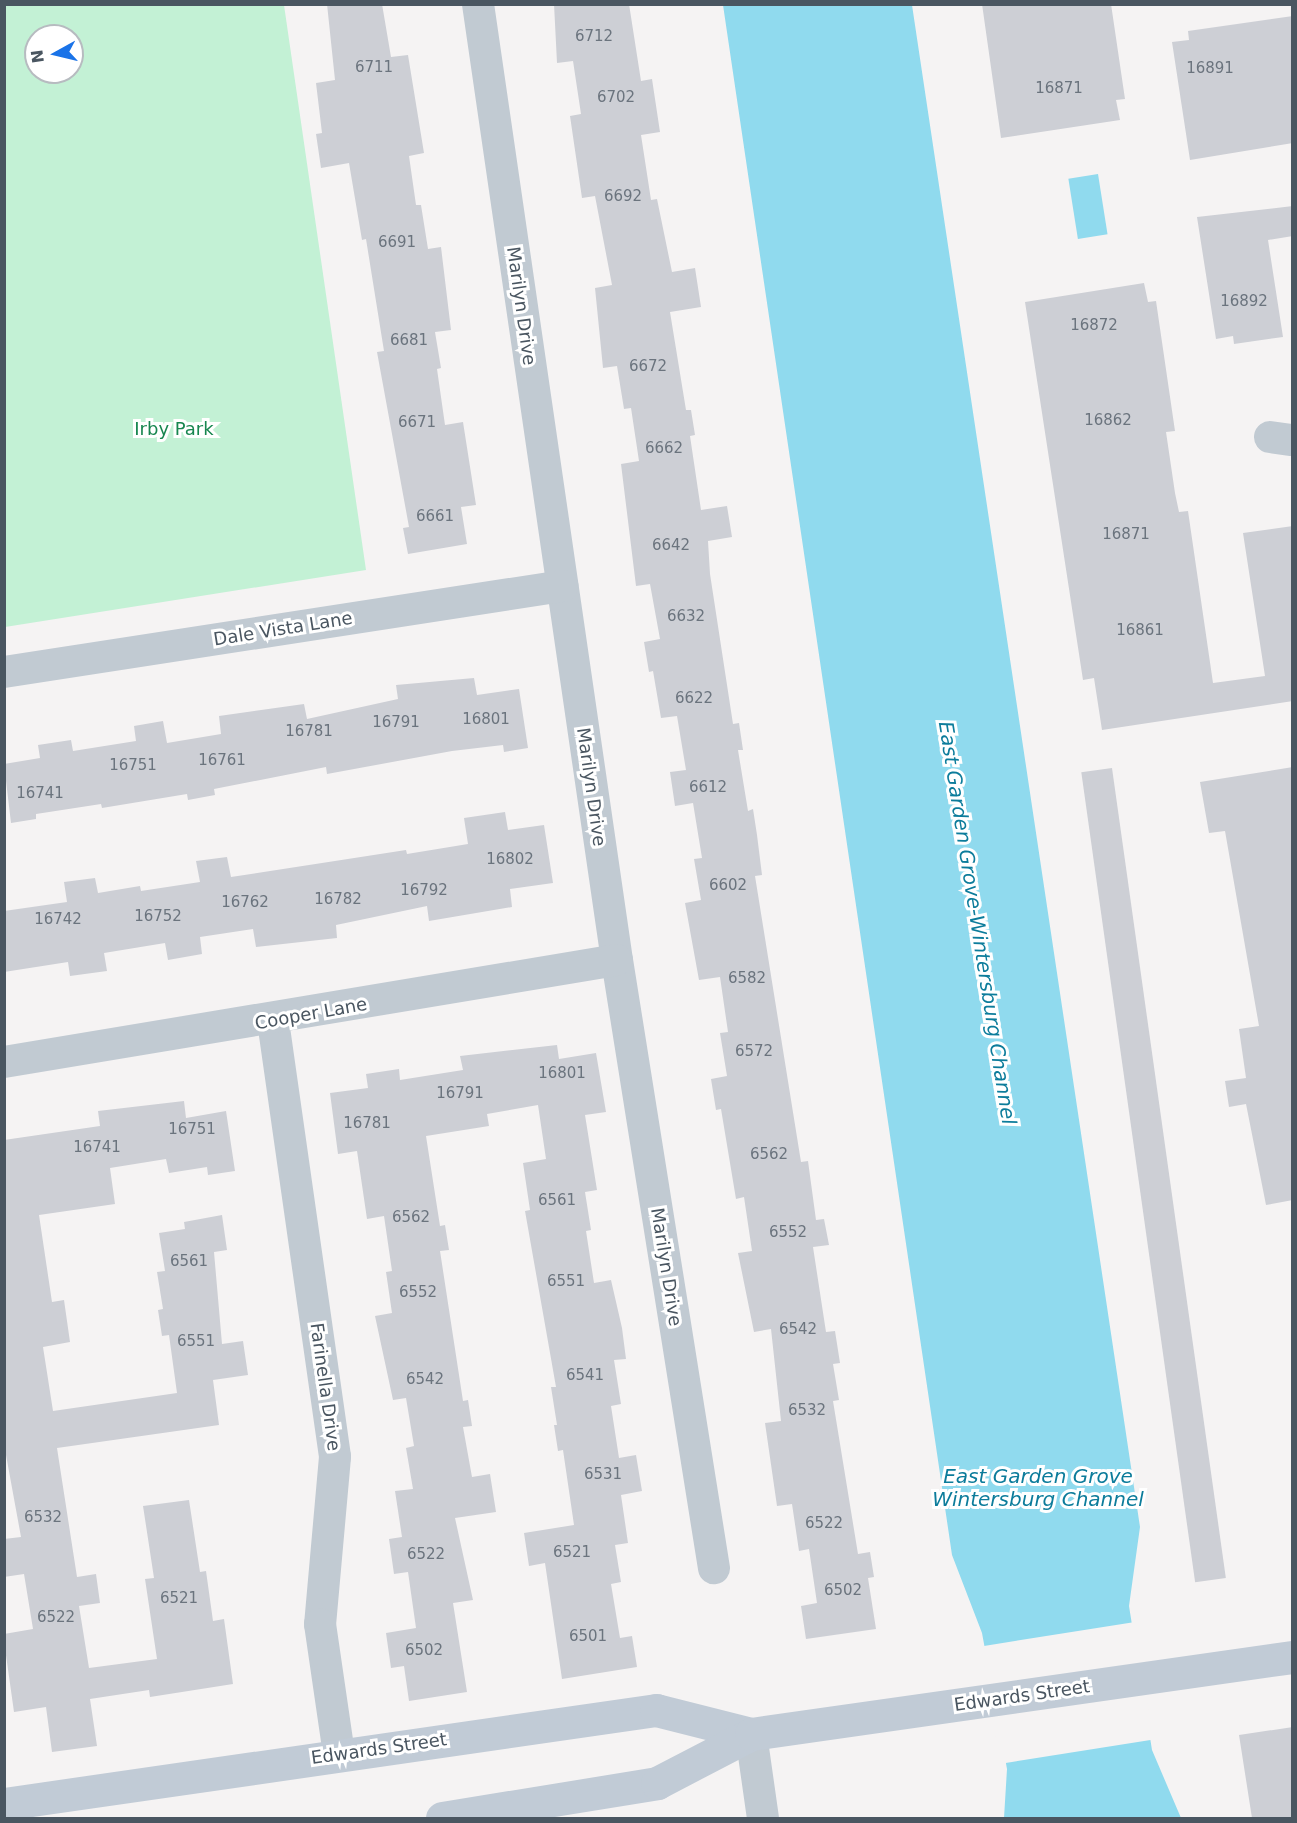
<!DOCTYPE html>
<style>
body{margin:0}
#map{position:relative;width:1297px;height:1823px;overflow:hidden;background:#f5f3f3;font-family:"DejaVu Sans",sans-serif}
div>[style]{position:absolute}
[style*='--x']{left:calc(var(--x)*1px);top:calc(var(--y)*1px);width:calc(var(--w)*1px);rotate:calc(var(--a)*1deg)}
.green>*{inset:0;background:#c3f1d5}
.water>*{inset:0;background:#90daee;transform-origin:0 0}
.pier>*{inset:0;background:#f5f3f3;transform-origin:0 0}
.building>*{inset:0;background:#cdcfd5;transform-origin:0 0}
.street>*{height:32px;margin:-16px;padding:0 16px;transform-origin:16px;border-radius:16px;background:#c1cad2}
.secondary>*{height:33px;margin:-16.5px;padding:0 16.5px;transform-origin:16.5px;border-radius:16.5px;background:#c1cbd6}
span{translate:-50% -50%;white-space:nowrap;text-align:center;line-height:1.15;-webkit-text-stroke:6px #fff;paint-order:stroke}
.number-label{font-size:15px;color:#6b747e}
.number-label span{-webkit-text-stroke-width:0}
.street-label{font-size:18px;color:#4a5661}
.park-label{font-size:18px;color:#17864f}
.water-label{font-size:20px;color:#0c7c9b;font-style:italic}
.frame{position:absolute;inset:0;border:6px solid #4a5661;pointer-events:none}
.north{position:absolute;left:24px;top:24px;width:60px;height:60px;box-sizing:border-box;background:#fff;border:2px solid #b7bbc0;border-radius:50%;rotate:262deg;font-size:16px;font-weight:700;line-height:24px;text-align:center;color:#4a5661}
.north::after{content:'';display:block;margin:auto;width:21px;height:27px;background:#1a73e8;clip-path:polygon(50% 0,100% 100%,50% 72%,0 100%)}
</style>
<div id="map">
<div class="green">
<div style="clip-path:polygon(evenodd,5px 4px,284px 5px,366px 570px,5px 627px,5px 4px,36px 36px,72px 36px,72px 72px,36px 72px,36px 36px)"></div>
</div>
<div class="water">
<div style="clip-path:polygon(723px 5px,912px 5px,1140px 1527px,1129px 1606px,1152px 1750px,1181px 1818px,1004px 1818px,1007px 1769px,982px 1633px,952px 1555px)"></div>
<div style="left:1098px;top:174px;width:61px;height:30px;rotate:81deg"></div>
</div>
<div class="pier">
<div style="left:1135px;top:1622px;width:119px;height:156px;rotate:81deg"></div>
</div>
<div class="building">
<div style="clip-path:polygon(327px 4px,382px 4px,391px 57px,408px 55px,424px 153px,409px 156px,416px 205px,421px 205px,428px 249px,441px 247px,451px 330px,435px 332px,441px 368px,437px 369px,445px 425px,463px 422px,476px 505px,461px 507px,467px 544px,408px 554px,403px 528px,409px 527px,377px 352px,384px 351px,366px 239px,362px 240px,349px 163px,321px 168px,316px 134px,322px 133px,316px 83px,335px 80px)"></div>
<div style="clip-path:polygon(554px 4px,629px 4px,641px 81px,652px 79px,660px 132px,641px 135px,651px 200px,657px 199px,672px 272px,695px 268px,701px 307px,670px 312px,686px 410px,691px 410px,695px 435px,690px 436px,701px 510px,727px 506px,732px 537px,708px 541px,710px 574px,733px 724px,739px 723px,743px 750px,738px 750px,748px 811px,753px 809px,757px 835px,762px 875px,755px 876px,801px 1162px,808px 1161px,816px 1220px,824px 1219px,829px 1245px,813px 1247px,826px 1332px,835px 1331px,840px 1363px,833px 1364px,839px 1400px,833px 1401px,858px 1554px,870px 1552px,874px 1577px,868px 1578px,876px 1629px,806px 1639px,801px 1606px,817px 1603px,809px 1549px,799px 1551px,792px 1504px,777px 1506px,765px 1423px,781px 1421px,771px 1329px,754px 1332px,738px 1253px,752px 1251px,744px 1197px,736px 1199px,721px 1109px,716px 1110px,711px 1079px,727px 1076px,720px 1033px,728px 1032px,720px 977px,699px 980px,685px 903px,701px 900px,694px 859px,702px 858px,693px 803px,675px 806px,670px 772px,686px 770px,677px 716px,661px 718px,653px 671px,649px 672px,644px 642px,660px 639px,650px 584px,636px 586px,621px 464px,639px 461px,631px 408px,624px 409px,617px 366px,603px 368px,595px 288px,612px 285px,595px 196px,582px 198px,570px 116px,581px 114px,573px 61px,557px 63px)"></div>
<div style="clip-path:polygon(982px 4px,1111px 4px,1125px 99px,1116px 100px,1120px 120px,1001px 138px)"></div>
<div style="clip-path:polygon(1293px 16px,1293px 143px,1190px 160px,1172px 42px,1189px 40px,1188px 31px)"></div>
<div style="clip-path:polygon(1293px 206px,1293px 236px,1268px 240px,1283px 337px,1234px 344px,1233px 336px,1216px 339px,1197px 217px)"></div>
<div style="clip-path:polygon(1144px 283px,1148px 302px,1156px 301px,1175px 431px,1166px 432px,1175px 493px,1179px 512px,1188px 511px,1213px 683px,1265px 676px,1243px 533px,1293px 526px,1293px 701px,1102px 730px,1094px 678px,1083px 680px,1025px 302px)"></div>
<div style="clip-path:polygon(474px 678px,477px 695px,519px 689px,528px 748px,504px 752px,503px 745px,452px 751px,327px 774px,326px 767px,214px 789px,215px 795px,188px 800px,187px 794px,102px 808px,101px 804px,36px 814px,36px 819px,11px 823px,4px 764px,40px 758px,38px 745px,71px 740px,73px 751px,136px 741px,134px 726px,163px 721px,167px 743px,221px 734px,219px 716px,304px 704px,307px 719px,398px 699px,396px 685px)"></div>
<div style="clip-path:polygon(1293px 767px,1293px 1200px,1266px 1205px,1246px 1104px,1229px 1107px,1225px 1081px,1246px 1078px,1239px 1029px,1259px 1026px,1225px 831px,1209px 833px,1200px 782px)"></div>
<div style="left:1112px;top:768px;width:818px;height:31px;rotate:82deg"></div>
<div style="clip-path:polygon(505px 812px,508px 830px,544px 825px,553px 883px,510px 889px,512px 907px,429px 921px,427px 906px,336px 925px,337px 938px,256px 947px,253px 929px,200px 937px,202px 954px,168px 960px,165px 943px,104px 953px,107px 971px,70px 976px,68px 962px,4px 972px,4px 911px,67px 902px,64px 882px,95px 878px,98px 893px,140px 886px,141px 891px,200px 882px,196px 861px,227px 857px,231px 877px,406px 850px,407px 854px,468px 844px,464px 818px)"></div>
<div style="clip-path:polygon(557px 1045px,559px 1059px,596px 1053px,606px 1112px,585px 1115px,597px 1190px,585px 1192px,591px 1230px,586px 1231px,594px 1283px,611px 1280px,622px 1328px,626px 1359px,614px 1360px,621px 1404px,611px 1406px,619px 1458px,636px 1455px,642px 1491px,621px 1495px,628px 1543px,615px 1545px,621px 1582px,611px 1584px,620px 1638px,632px 1636px,637px 1667px,562px 1679px,545px 1563px,529px 1566px,524px 1533px,574px 1525px,563px 1450px,558px 1451px,554px 1425px,557px 1425px,551px 1387px,556px 1387px,525px 1211px,530px 1210px,523px 1163px,546px 1159px,538px 1105px,487px 1114px,489px 1126px,426px 1136px,440px 1226px,445px 1225px,449px 1250px,440px 1251px,463px 1401px,468px 1400px,472px 1426px,463px 1427px,472px 1477px,490px 1474px,496px 1512px,455px 1518px,473px 1600px,453px 1603px,467px 1692px,409px 1701px,404px 1666px,391px 1668px,386px 1633px,416px 1628px,408px 1572px,394px 1574px,389px 1539px,402px 1537px,395px 1491px,413px 1489px,406px 1448px,414px 1446px,406px 1398px,393px 1400px,375px 1316px,392px 1313px,386px 1272px,392px 1271px,384px 1216px,367px 1219px,357px 1151px,338px 1154px,330px 1093px,368px 1088px,366px 1074px,399px 1069px,400px 1080px,463px 1070px,460px 1056px)"></div>
<div style="clip-path:polygon(184px 1101px,186px 1118px,226px 1111px,235px 1171px,208px 1175px,207px 1167px,169px 1173px,166px 1159px,110px 1168px,115px 1204px,39px 1215px,52px 1302px,64px 1300px,70px 1342px,43px 1347px,53px 1411px,177px 1393px,169px 1335px,162px 1336px,158px 1310px,163px 1309px,157px 1272px,165px 1271px,159px 1233px,185px 1229px,184px 1222px,222px 1215px,227px 1250px,214px 1252px,222px 1344px,243px 1341px,248px 1375px,213px 1380px,219px 1425px,57px 1448px,77px 1577px,96px 1574px,100px 1603px,79px 1606px,89px 1668px,157px 1659px,145px 1579px,154px 1578px,143px 1506px,189px 1500px,200px 1572px,206px 1571px,213px 1621px,224px 1619px,233px 1684px,150px 1697px,149px 1690px,90px 1699px,97px 1746px,52px 1752px,46px 1707px,14px 1712px,4px 1641px,4px 1634px,33px 1629px,24px 1574px,4px 1577px,4px 1539px,21px 1537px,4px 1444px,4px 1140px,100px 1126px,98px 1111px)"></div>
<div style="clip-path:polygon(1293px 1727px,1293px 1818px,1252px 1818px,1239px 1735px)"></div>
</div>
<div class="street">
<div style="--x:478;--y:4;--w:966;--a:81.73"></div>
<div style="--x:617;--y:960;--w:616;--a:80.94"></div>
<div style="--x:1270;--y:437;--w:22;--a:8"></div>
<div style="--x:4;--y:672;--w:565;--a:-8.76"></div>
<div style="--x:273;--y:1021;--w:440;--a:81.9"></div>
<div style="--x:335;--y:1457;--w:168;--a:95.1"></div>
<div style="--x:320;--y:1624;--w:132;--a:81.7"></div>
<div style="--x:4;--y:1062;--w:621;--a:-9.45"></div>
<div style="--x:751;--y:1734;--w:85;--a:81.9"></div>
</div>
<div class="secondary">
<div style="--x:4;--y:1804;--w:659;--a:-8.2"></div>
<div style="--x:656;--y:1710;--w:98;--a:14.2"></div>
<div style="--x:442;--y:1818;--w:218;--a:-9.2"></div>
<div style="--x:657;--y:1783;--w:106;--a:-27.5"></div>
<div style="--x:751;--y:1734;--w:546;--a:-8.1"></div>
</div>
<div class="number-label">
<span style="left:594px;top:37px">6712</span>
<span style="left:374px;top:68px">6711</span>
<span style="left:1210px;top:69px">16891</span>
<span style="left:1059px;top:89px">16871</span>
<span style="left:616px;top:98px">6702</span>
<span style="left:623px;top:197px">6692</span>
<span style="left:397px;top:243px">6691</span>
<span style="left:1244px;top:302px">16892</span>
<span style="left:1094px;top:326px">16872</span>
<span style="left:409px;top:341px">6681</span>
<span style="left:648px;top:367px">6672</span>
<span style="left:1108px;top:421px">16862</span>
<span style="left:417px;top:423px">6671</span>
<span style="left:664px;top:449px">6662</span>
<span style="left:435px;top:517px">6661</span>
<span style="left:1126px;top:535px">16871</span>
<span style="left:671px;top:546px">6642</span>
<span style="left:686px;top:617px">6632</span>
<span style="left:1140px;top:631px">16861</span>
<span style="left:694px;top:699px">6622</span>
<span style="left:486px;top:720px">16801</span>
<span style="left:396px;top:723px">16791</span>
<span style="left:309px;top:732px">16781</span>
<span style="left:222px;top:761px">16761</span>
<span style="left:133px;top:766px">16751</span>
<span style="left:708px;top:788px">6612</span>
<span style="left:40px;top:794px">16741</span>
<span style="left:510px;top:860px">16802</span>
<span style="left:728px;top:886px">6602</span>
<span style="left:424px;top:891px">16792</span>
<span style="left:338px;top:900px">16782</span>
<span style="left:245px;top:903px">16762</span>
<span style="left:158px;top:917px">16752</span>
<span style="left:58px;top:920px">16742</span>
<span style="left:747px;top:979px">6582</span>
<span style="left:754px;top:1052px">6572</span>
<span style="left:562px;top:1074px">16801</span>
<span style="left:460px;top:1094px">16791</span>
<span style="left:367px;top:1124px">16781</span>
<span style="left:192px;top:1130px">16751</span>
<span style="left:97px;top:1148px">16741</span>
<span style="left:769px;top:1155px">6562</span>
<span style="left:557px;top:1201px">6561</span>
<span style="left:411px;top:1218px">6562</span>
<span style="left:788px;top:1233px">6552</span>
<span style="left:189px;top:1262px">6561</span>
<span style="left:566px;top:1282px">6551</span>
<span style="left:418px;top:1293px">6552</span>
<span style="left:798px;top:1330px">6542</span>
<span style="left:196px;top:1342px">6551</span>
<span style="left:585px;top:1376px">6541</span>
<span style="left:425px;top:1380px">6542</span>
<span style="left:807px;top:1411px">6532</span>
<span style="left:603px;top:1475px">6531</span>
<span style="left:43px;top:1518px">6532</span>
<span style="left:824px;top:1524px">6522</span>
<span style="left:572px;top:1553px">6521</span>
<span style="left:426px;top:1555px">6522</span>
<span style="left:843px;top:1591px">6502</span>
<span style="left:179px;top:1599px">6521</span>
<span style="left:56px;top:1618px">6522</span>
<span style="left:588px;top:1637px">6501</span>
<span style="left:424px;top:1651px">6502</span>
</div>
<div class="street-label">
<span style="left:521px;top:306px;rotate:82deg">Marilyn Drive</span>
<span style="left:283px;top:629px;rotate:-9deg">Dale Vista Lane</span>
<span style="left:591px;top:787px;rotate:82deg">Marilyn Drive</span>
<span style="left:311px;top:1014px;rotate:-10deg">Cooper Lane</span>
<span style="left:666px;top:1267px;rotate:81deg">Marilyn Drive</span>
<span style="left:325px;top:1387px;rotate:82deg">Farinella Drive</span>
<span style="left:1022px;top:1696px;rotate:-8deg">Edwards Street</span>
<span style="left:379px;top:1749px;rotate:-8deg">Edwards Street</span>
</div>
<div class="park-label">
<span style="left:174px;top:429px">Irby Park</span>
</div>
<div class="water-label">
<span style="left:977px;top:923px;rotate:81deg">East Garden Grove-Wintersburg Channel</span>
<span style="left:1038px;top:1488px">East Garden Grove<br>Wintersburg Channel</span>
</div>
<div class="frame"></div>
<div class="north">N</div>
</div>
